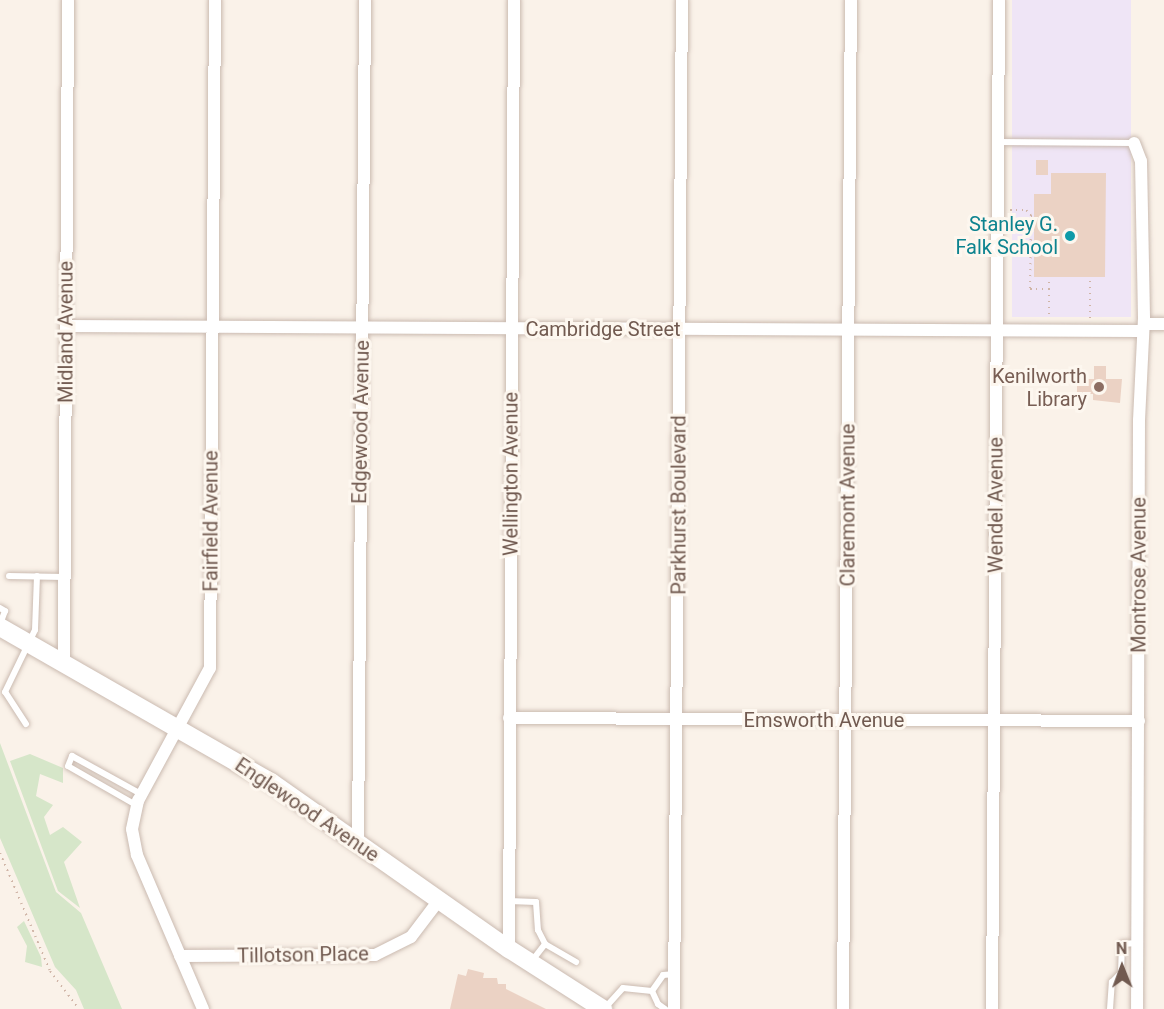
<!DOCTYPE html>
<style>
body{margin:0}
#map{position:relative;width:1164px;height:1009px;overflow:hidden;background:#faf2e9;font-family:Roboto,sans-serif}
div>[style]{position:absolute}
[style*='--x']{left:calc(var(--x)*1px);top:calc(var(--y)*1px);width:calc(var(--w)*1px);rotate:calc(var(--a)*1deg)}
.education>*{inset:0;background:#efe5f6;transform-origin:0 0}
.green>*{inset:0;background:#d6e6c9}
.building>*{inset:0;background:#ebd2c4;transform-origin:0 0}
.path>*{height:2px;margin-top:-1px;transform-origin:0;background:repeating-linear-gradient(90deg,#d0b5a7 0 1.5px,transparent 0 6px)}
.roads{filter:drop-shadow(0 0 2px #cabab0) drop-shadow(0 0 2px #cabab0)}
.lane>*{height:6px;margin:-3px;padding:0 3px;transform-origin:3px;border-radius:3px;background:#fff}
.street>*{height:12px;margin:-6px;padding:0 6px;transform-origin:6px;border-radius:6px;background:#fff}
.secondary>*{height:18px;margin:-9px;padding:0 9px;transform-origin:9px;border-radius:9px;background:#fff}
.dots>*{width:16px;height:16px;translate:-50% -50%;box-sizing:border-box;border:3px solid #fdf7ef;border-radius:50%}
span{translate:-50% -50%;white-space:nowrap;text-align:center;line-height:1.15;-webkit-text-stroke:6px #fdf7ef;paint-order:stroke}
.culture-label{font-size:20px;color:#0d838f}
.right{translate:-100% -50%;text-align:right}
.street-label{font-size:20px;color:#715a50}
.education-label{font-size:20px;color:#785e54}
.north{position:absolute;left:1092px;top:937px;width:60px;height:60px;-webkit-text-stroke:4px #fdf7ef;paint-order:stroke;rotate:359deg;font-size:16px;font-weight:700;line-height:24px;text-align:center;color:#715a50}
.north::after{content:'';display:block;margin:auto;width:21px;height:27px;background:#715a50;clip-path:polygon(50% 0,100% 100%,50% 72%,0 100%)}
</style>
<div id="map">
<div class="education">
<div style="left:1012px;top:0;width:119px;height:317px"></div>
</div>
<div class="green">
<div style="clip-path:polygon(0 743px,56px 892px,81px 913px,122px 1009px,84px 1009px,76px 990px,55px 967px,0 838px)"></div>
<div style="clip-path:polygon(30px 754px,63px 768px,63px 783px,40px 774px,36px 796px,53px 805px,44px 817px,50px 835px,63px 827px,82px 842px,64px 862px,80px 908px,58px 891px,10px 761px)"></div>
<div style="clip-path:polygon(24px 921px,41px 957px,42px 967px,25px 962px,27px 946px,17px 927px)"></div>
</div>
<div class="building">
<div style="left:1036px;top:160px;width:12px;height:15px"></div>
<div style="clip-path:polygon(1051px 173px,1106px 173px,1105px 277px,1034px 277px,1034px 194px,1051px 194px)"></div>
<div style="clip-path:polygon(1094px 366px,1106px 366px,1106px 379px,1122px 379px,1120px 403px,1093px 400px,1093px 394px,1077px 394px,1077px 379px,1094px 379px)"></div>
<div style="clip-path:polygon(468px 969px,484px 973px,483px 978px,497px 978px,498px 984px,506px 984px,506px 989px,546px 1009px,450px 1009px,458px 974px,466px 976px)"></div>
</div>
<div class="path">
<div style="--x:1010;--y:210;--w:16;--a:0"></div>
<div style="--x:1026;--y:210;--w:7;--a:45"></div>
<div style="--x:1031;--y:215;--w:74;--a:90.8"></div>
<div style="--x:1030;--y:289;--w:19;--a:0"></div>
<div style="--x:1049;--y:289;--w:29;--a:90"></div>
<div style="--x:1049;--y:289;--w:10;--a:-90"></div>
<div style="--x:1090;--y:318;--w:39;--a:-90"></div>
<div style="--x:0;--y:853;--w:128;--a:67"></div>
<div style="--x:50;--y:971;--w:48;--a:52.7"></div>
</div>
<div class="roads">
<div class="lane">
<div style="--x:998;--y:142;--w:136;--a:0.4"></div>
<div style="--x:9;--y:576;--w:55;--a:1"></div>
<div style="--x:0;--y:608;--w:6;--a:31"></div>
<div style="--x:5;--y:611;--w:14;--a:111"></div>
<div style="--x:26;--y:724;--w:38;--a:-123"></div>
<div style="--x:5;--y:692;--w:69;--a:-64.2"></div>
<div style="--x:35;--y:630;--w:54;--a:-87.9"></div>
<div style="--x:136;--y:805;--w:78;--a:-150.2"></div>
<div style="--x:68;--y:766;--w:11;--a:-68"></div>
<div style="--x:72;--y:756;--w:79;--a:28.8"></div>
<div style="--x:509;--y:901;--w:27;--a:2"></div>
<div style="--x:536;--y:902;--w:28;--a:86"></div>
<div style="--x:538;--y:930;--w:16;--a:63"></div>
<div style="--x:545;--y:944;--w:36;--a:30"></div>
<div style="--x:531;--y:962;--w:23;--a:-52"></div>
<div style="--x:652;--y:991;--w:19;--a:-55"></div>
<div style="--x:663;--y:975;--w:12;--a:-5"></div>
<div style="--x:604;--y:1009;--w:28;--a:-48"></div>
<div style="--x:623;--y:988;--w:29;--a:6"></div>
<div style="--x:652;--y:991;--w:14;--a:65"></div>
<div style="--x:658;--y:1004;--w:9;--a:36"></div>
<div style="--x:1110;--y:1009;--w:27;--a:-86"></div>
<div style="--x:1112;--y:982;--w:13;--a:-45"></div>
<div style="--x:1121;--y:973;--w:29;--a:-88"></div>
<div style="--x:1122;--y:944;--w:15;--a:-4"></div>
</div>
<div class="street">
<div style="--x:1134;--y:143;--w:19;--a:69"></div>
<div style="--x:1141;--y:161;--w:157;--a:88.9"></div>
<div style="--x:1144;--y:318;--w:102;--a:92.8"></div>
<div style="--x:1139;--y:420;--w:589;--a:90.19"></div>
<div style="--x:1144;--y:324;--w:20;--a:0"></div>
<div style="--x:66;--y:326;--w:1075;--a:0.27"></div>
<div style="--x:64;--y:664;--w:664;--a:-89.65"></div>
<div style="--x:509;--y:718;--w:630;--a:0.27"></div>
<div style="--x:358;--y:843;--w:843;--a:-89.52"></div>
<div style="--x:509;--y:949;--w:949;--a:-89.7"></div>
<div style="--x:180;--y:956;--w:195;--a:-0.3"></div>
<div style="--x:375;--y:955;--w:40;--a:-26.6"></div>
<div style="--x:411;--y:937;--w:46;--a:-52.9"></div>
<div style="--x:203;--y:1009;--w:168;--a:-113.2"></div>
<div style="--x:137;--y:855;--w:26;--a:-101"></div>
<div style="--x:132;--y:829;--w:29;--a:-78"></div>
<div style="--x:138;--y:801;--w:151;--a:-61.6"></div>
<div style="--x:210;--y:668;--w:668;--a:-89.57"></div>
<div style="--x:674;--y:1009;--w:1009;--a:-89.55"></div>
<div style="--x:843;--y:1009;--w:1009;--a:-89.55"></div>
<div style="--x:992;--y:1009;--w:1009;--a:-89.6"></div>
</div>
<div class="secondary">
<div style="--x:0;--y:627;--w:312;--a:29.8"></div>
<div style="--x:271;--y:782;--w:291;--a:35.1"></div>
<div style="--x:509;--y:949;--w:112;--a:32.6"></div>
</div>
</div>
<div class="dots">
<div style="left:1070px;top:236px;background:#0f9aa8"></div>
<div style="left:1099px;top:387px;background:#8d6e63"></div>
</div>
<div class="culture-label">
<span class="right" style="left:1058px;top:236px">Stanley G.<br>Falk School</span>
</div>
<div class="street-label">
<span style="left:603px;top:329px">Cambridge Street</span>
<span style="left:66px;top:332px;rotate:-90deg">Midland Avenue</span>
<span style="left:361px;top:422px;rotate:-89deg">Edgewood Avenue</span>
<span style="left:511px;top:474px;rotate:-90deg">Wellington Avenue</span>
<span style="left:679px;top:505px;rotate:-90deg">Parkhurst Boulevard</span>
<span style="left:848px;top:505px;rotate:-90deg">Claremont Avenue</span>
<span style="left:996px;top:505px;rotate:-90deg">Wendel Avenue</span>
<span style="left:211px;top:521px;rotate:-90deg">Fairfield Avenue</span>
<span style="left:1139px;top:575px;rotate:-90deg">Montrose Avenue</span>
<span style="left:824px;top:720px">Emsworth Avenue</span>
<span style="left:307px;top:810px;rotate:34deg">Englewood Avenue</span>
<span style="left:303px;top:955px;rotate:-1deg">Tillotson Place</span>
</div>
<div class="education-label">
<span class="right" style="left:1087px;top:388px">Kenilworth<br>Library</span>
</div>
<div class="north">N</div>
</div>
